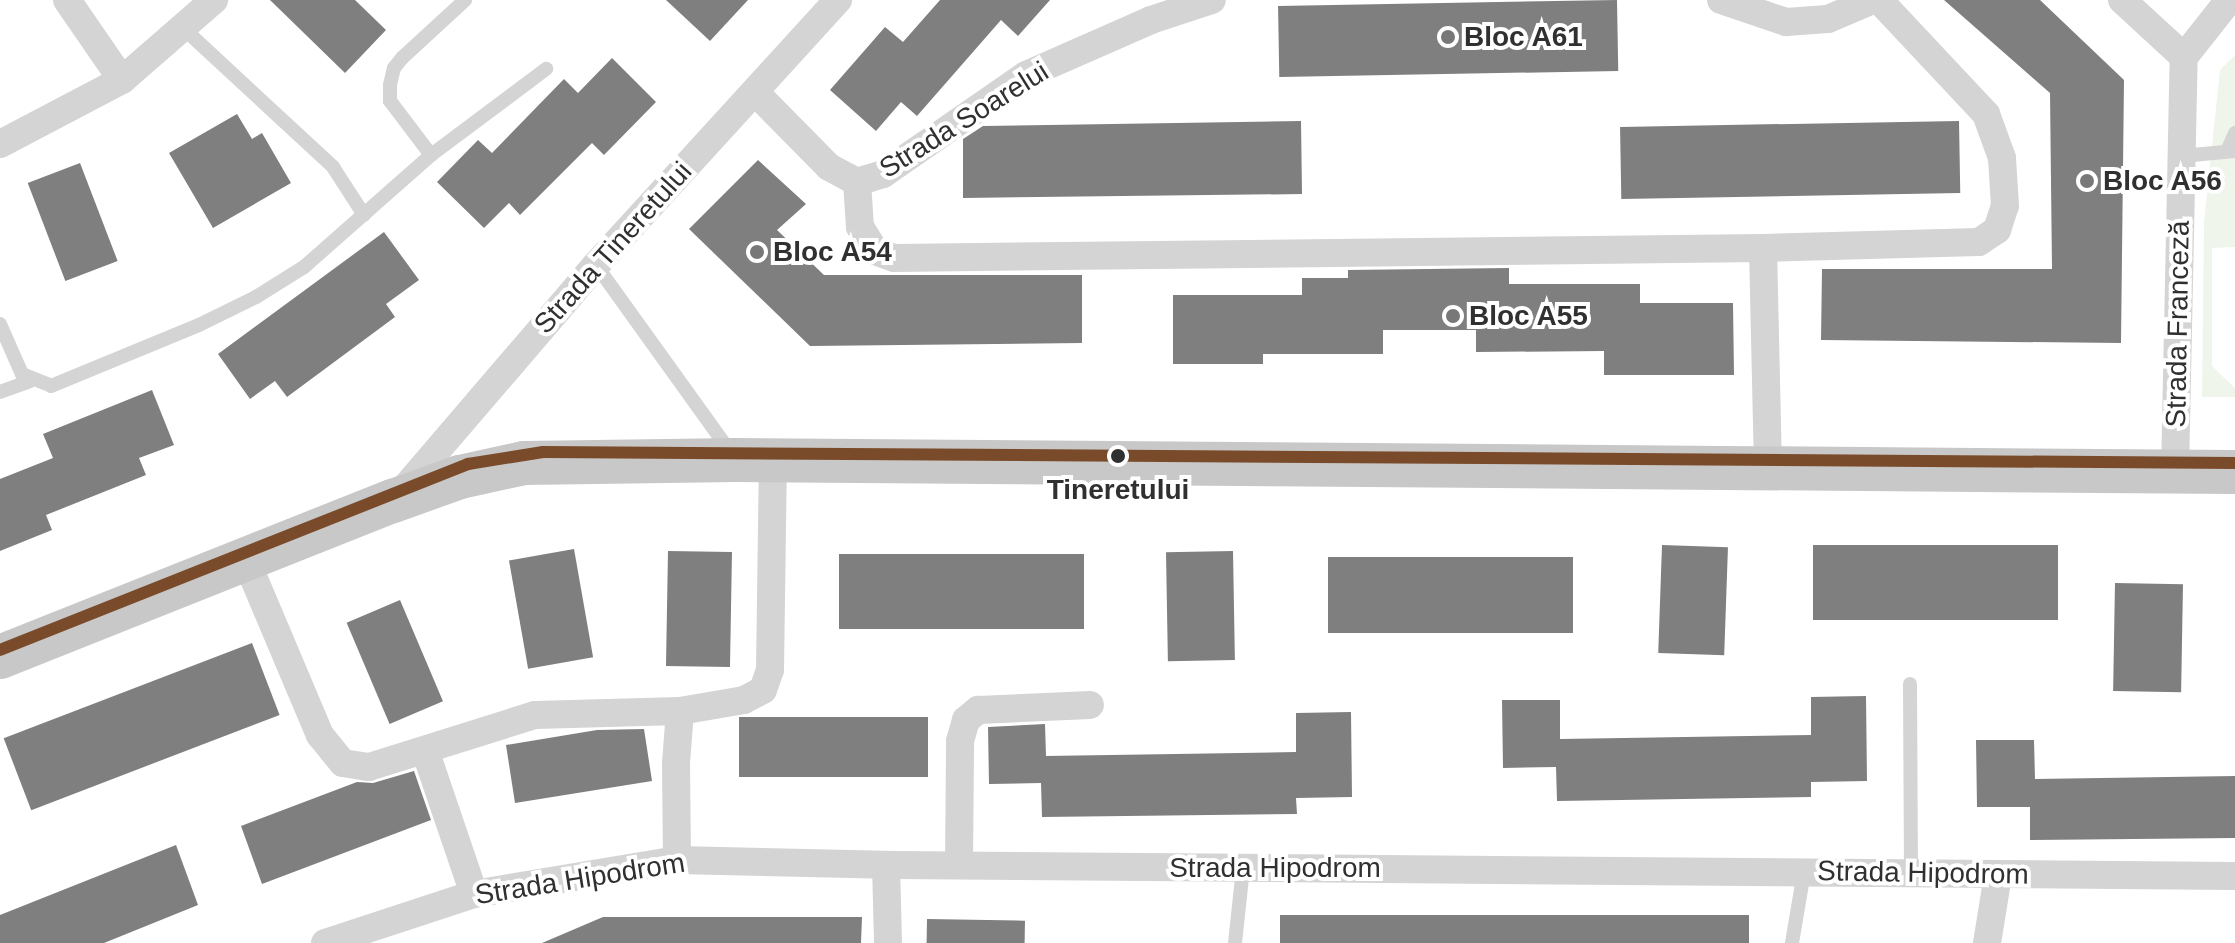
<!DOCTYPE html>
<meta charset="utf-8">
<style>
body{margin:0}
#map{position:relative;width:2235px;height:943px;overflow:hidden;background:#fff;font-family:Helvetica,sans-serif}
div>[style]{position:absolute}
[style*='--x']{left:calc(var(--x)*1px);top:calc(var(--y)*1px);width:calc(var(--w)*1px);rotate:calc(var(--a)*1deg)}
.green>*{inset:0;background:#f0f5ec}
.building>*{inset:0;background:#7f7f7f;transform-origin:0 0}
.service>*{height:14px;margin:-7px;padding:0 7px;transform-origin:7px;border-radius:7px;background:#d4d4d4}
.minor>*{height:28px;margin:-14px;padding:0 14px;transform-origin:14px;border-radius:14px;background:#d4d4d4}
.primary>*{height:44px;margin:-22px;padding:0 22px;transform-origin:22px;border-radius:22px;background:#c8c8c8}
.tram-1>*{height:12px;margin:-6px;padding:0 6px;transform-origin:6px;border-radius:6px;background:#7a4b2a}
.dots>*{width:22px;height:22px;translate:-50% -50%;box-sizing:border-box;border:4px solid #fff;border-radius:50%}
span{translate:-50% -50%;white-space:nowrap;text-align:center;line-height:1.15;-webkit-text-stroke:8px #fff;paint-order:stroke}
.poi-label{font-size:28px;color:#303030;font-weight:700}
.left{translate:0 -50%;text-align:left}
.street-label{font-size:28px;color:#303030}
.stop-label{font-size:28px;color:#303030;font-weight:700}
</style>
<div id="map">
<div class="green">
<div style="clip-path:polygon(2235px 55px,2235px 247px,2212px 248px,2212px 366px,2235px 388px,2235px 397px,2202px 397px,2204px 222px,2220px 70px)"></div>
</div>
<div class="building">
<div style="clip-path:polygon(270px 0,355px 0,386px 30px,345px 73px)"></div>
<div style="clip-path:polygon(666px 0,748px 0,710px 41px)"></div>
<div style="clip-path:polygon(940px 0,1050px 0,1018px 36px,1001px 20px,917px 116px,901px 102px,876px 131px,830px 90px,885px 27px,903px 42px)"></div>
<div style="left:1617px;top:0;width:71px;height:339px;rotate:89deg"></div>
<div style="clip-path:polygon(1944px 0,2040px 0,2124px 80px,2121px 343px,1821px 340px,1822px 269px,2052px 269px,2050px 93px)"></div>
<div style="clip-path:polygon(612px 58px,656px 102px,604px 155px,592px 143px,520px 215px,509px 203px,484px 228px,437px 182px,478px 140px,492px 153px,564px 79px,578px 93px)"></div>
<div style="clip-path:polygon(237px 114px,252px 139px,262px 133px,291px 183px,213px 228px,169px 153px)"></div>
<div style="clip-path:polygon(1301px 121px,1302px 194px,963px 198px,963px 139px,983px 126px)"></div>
<div style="left:1959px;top:121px;width:72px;height:339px;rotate:89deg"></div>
<div style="clip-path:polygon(758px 160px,806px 204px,777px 230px,824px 275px,1082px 275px,1082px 343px,810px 346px,689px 229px)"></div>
<div style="left:80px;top:163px;width:105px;height:56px;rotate:69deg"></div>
<div style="clip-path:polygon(384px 232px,419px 280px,386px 304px,395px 317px,287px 397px,275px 381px,250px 399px,218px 354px)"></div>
<div style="clip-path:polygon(1509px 268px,1509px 284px,1640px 284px,1640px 303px,1733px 303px,1734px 375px,1604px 375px,1604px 351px,1476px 352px,1476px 330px,1383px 330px,1383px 354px,1263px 354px,1263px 364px,1173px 364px,1173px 295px,1302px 295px,1302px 278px,1348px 278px,1348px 270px)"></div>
<div style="clip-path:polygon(152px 390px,174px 445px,139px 458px,146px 475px,46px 515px,52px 530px,0 551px,0 479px,53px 458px,43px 434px)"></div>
<div style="left:1662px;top:545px;width:66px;height:108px;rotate:2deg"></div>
<div style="left:1813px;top:545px;width:245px;height:75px"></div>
<div style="left:574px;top:549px;width:110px;height:66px;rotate:80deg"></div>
<div style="left:668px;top:551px;width:64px;height:115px;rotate:1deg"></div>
<div style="left:1233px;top:551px;width:109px;height:67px;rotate:89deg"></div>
<div style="left:839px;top:554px;width:245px;height:75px"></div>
<div style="left:1328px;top:557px;width:245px;height:76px"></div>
<div style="left:2115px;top:583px;width:68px;height:108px;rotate:1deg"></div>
<div style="left:400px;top:600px;width:110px;height:58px;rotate:67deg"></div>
<div style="left:252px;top:643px;width:77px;height:266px;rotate:69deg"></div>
<div style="clip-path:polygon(1866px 696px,1867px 781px,1811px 782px,1811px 797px,1557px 801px,1556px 767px,1503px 768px,1502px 700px,1560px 700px,1560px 739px,1811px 735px,1811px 697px)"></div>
<div style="clip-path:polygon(1351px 712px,1352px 797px,1296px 798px,1297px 814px,1042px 817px,1041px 783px,989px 784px,988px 727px,1045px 724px,1046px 756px,1296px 752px,1296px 713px)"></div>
<div style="left:928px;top:717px;width:60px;height:189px;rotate:90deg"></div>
<div style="clip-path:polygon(644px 729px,652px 781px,515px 803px,506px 745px,597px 730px)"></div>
<div style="clip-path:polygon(1976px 740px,2034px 740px,2035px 779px,2235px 776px,2235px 838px,2030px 840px,2030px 807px,1977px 807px)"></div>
<div style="clip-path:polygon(414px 771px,431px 820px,262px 884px,241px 826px,357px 782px,373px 783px)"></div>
<div style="clip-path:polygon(176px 845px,198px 905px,104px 943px,0 943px,0 915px)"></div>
<div style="left:1749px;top:915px;width:28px;height:469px;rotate:90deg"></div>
<div style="clip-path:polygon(603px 917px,862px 917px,861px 943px,542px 943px)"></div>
<div style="left:927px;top:919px;width:98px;height:24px;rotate:1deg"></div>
</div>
<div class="service">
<div style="--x:182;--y:27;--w:206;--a:42.8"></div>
<div style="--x:333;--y:167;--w:57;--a:57.1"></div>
<div style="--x:2227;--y:151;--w:20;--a:-66"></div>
<div style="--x:431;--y:155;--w:68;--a:-127.2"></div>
<div style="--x:390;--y:101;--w:16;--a:-90"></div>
<div style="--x:390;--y:85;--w:17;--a:-77"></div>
<div style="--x:394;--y:68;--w:13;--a:-51"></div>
<div style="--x:402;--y:58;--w:86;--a:-42.6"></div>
<div style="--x:2182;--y:156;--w:53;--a:-5.4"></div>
<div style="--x:596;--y:265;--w:231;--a:54.3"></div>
<div style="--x:0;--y:324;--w:55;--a:66.3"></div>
<div style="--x:22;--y:374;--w:31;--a:22"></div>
<div style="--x:51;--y:386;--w:160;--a:-22.4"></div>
<div style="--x:199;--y:325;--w:64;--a:-26.2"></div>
<div style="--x:256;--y:297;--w:57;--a:-32"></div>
<div style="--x:304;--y:267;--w:169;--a:-41.4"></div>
<div style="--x:431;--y:155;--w:144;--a:-36.8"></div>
<div style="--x:0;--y:392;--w:32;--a:-20"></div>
<div style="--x:1910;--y:684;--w:189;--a:89.7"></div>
<div style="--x:1235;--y:943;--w:75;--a:-83.9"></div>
<div style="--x:1792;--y:943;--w:72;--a:-80.4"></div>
</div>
<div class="minor">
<div style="--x:67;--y:0;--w:97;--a:55.5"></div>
<div style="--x:1721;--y:0;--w:69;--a:18.7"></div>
<div style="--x:1786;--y:22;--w:42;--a:-4.1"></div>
<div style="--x:1828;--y:19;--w:49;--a:-22.9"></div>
<div style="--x:2122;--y:0;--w:84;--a:42.6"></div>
<div style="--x:755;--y:92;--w:105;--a:45.4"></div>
<div style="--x:829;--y:167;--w:32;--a:28"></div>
<div style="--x:857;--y:182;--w:27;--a:-17"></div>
<div style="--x:883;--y:174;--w:174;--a:-34.7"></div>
<div style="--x:1026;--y:75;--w:137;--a:-23.7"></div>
<div style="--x:1151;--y:20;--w:64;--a:-18.2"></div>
<div style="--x:0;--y:144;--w:138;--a:-27.7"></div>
<div style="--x:122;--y:80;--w:122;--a:-41"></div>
<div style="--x:857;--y:182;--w:45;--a:86.2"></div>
<div style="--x:860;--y:227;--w:28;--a:58"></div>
<div style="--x:875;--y:251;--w:20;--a:20"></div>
<div style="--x:894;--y:258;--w:869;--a:-0.66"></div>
<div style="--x:1763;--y:248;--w:216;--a:-1.6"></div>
<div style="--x:1979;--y:242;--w:22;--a:-34"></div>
<div style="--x:1997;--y:230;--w:25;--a:-72"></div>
<div style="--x:2005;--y:206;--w:48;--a:-93.6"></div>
<div style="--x:2002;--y:158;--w:47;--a:-110"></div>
<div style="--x:1986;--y:114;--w:156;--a:-133.2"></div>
<div style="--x:1763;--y:248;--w:221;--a:88.7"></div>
<div style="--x:2175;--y:472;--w:415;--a:-88.8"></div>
<div style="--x:2184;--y:57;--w:73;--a:-51.7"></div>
<div style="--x:398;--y:496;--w:304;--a:-49.4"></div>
<div style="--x:596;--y:265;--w:359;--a:-47.6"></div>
<div style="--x:246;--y:560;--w:190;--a:67.1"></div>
<div style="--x:320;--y:735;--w:36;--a:51"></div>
<div style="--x:343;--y:763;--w:26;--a:9"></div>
<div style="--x:369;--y:767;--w:174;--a:-17.4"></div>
<div style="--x:535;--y:715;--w:145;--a:-1.6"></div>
<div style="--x:425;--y:750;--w:152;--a:71.2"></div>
<div style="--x:677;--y:860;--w:97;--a:-90.6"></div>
<div style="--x:676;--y:763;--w:52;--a:-85.6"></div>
<div style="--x:680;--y:711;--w:65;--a:-9.8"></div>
<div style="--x:744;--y:700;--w:21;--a:-28"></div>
<div style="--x:763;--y:690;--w:21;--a:-71"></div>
<div style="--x:770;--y:670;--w:210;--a:-89.2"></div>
<div style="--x:886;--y:865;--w:78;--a:88.5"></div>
<div style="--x:959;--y:865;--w:124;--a:-89.5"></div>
<div style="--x:960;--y:741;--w:22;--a:-74"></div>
<div style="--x:966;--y:720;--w:16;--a:-40"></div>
<div style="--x:978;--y:710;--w:112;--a:-2.6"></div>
<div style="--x:325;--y:943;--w:157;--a:-18.2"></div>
<div style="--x:474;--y:894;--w:206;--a:-9.5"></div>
<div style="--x:677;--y:860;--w:218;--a:1.3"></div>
<div style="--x:895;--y:865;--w:1340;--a:0.47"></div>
<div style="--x:1987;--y:943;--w:69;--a:-80.8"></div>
</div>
<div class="primary">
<div style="--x:0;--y:657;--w:423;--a:-21.7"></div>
<div style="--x:393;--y:501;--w:71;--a:-19.7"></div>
<div style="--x:460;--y:477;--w:66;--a:-12.3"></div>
<div style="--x:524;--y:463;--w:212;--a:-0.8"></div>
<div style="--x:736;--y:460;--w:1499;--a:0.46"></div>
</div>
<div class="tram-1">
<div style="--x:0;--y:650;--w:504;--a:-21.67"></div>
<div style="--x:468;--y:464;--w:76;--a:-9.1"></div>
<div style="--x:543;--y:452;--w:1692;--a:0.37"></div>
</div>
<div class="dots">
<div style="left:1448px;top:37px;background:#787878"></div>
<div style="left:2087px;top:181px;background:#787878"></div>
<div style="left:757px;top:252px;background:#787878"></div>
<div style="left:1453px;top:316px;background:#787878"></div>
<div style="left:1118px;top:456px;background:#303030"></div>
</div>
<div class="poi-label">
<span class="left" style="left:1464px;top:37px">Bloc A61</span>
<span class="left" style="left:2103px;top:181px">Bloc A56</span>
<span class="left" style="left:773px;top:252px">Bloc A54</span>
<span class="left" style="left:1469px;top:316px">Bloc A55</span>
</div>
<div class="street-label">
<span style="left:964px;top:120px;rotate:-32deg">Strada Soarelui</span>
<span style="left:613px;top:248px;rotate:-48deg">Strada Tineretului</span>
<span style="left:2178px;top:324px;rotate:-89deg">Strada Franceză</span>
<span style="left:1275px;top:868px">Strada Hipodrom</span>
<span style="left:1923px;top:873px;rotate:1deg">Strada Hipodrom</span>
<span style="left:580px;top:879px;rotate:-9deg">Strada Hipodrom</span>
</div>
<div class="stop-label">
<span style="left:1118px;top:490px">Tineretului</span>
</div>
</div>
